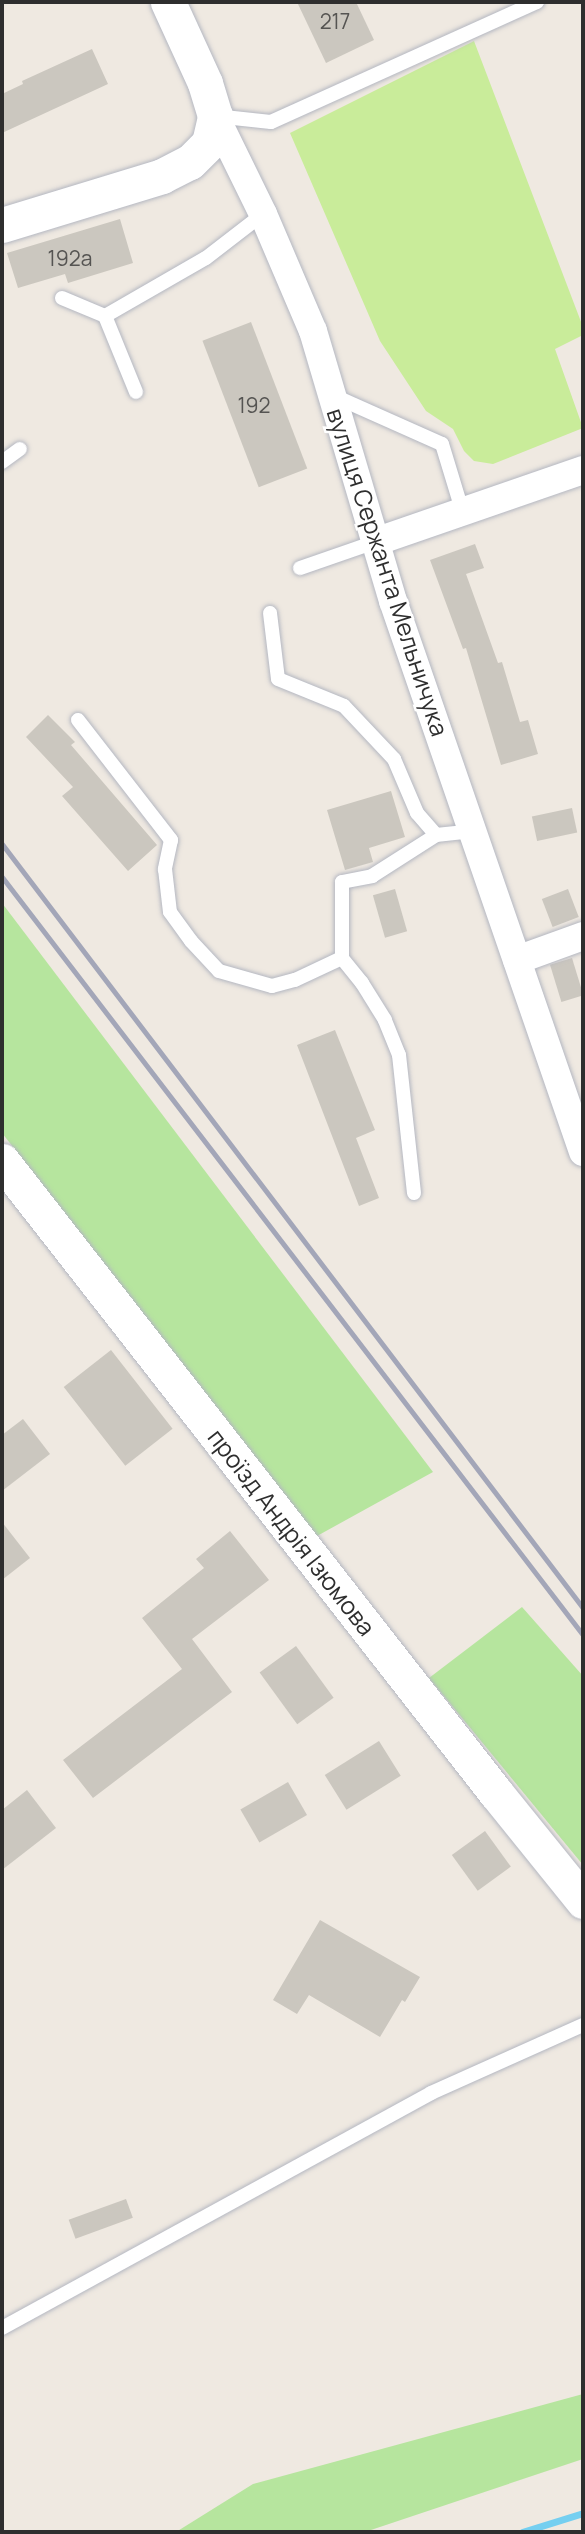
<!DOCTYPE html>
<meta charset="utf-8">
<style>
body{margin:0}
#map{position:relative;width:585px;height:2534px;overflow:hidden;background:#efe9e1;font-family:Manrope,sans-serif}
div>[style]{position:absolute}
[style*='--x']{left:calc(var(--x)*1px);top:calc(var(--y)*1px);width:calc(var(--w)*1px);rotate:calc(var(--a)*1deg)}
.green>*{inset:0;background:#b6e59e}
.pitch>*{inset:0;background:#c9ec9a}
.stream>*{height:7px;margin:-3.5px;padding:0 3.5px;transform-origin:3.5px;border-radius:3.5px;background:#75cff0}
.building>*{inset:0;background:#cbc7bf;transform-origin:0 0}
.roads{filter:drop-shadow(0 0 2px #b4b7c1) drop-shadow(0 0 2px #b4b7c1)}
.service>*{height:14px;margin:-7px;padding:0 7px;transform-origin:7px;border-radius:7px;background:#fff}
.minor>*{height:28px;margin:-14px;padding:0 14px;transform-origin:14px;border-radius:14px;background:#fff}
.tertiary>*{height:35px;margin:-17.5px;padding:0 17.5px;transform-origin:17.5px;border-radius:17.5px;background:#fff}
.rail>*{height:5px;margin:-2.5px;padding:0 2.5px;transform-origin:2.5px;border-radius:2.5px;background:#a3a6b8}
span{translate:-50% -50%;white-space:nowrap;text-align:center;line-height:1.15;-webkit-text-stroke:5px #fff;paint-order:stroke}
.number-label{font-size:21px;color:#555452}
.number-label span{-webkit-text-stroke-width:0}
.street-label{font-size:24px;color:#2e2e2e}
.frame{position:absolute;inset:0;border:4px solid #2e2e2e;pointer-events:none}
</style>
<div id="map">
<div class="green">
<div style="clip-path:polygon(2px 903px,433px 1472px,317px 1536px,2px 1133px)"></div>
<div style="clip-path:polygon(522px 1607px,583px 1676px,583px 1865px,429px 1678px)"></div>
<div style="clip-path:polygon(583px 2394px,583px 2459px,365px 2532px,176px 2532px,253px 2484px)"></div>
</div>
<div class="pitch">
<div style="clip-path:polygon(474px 41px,583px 327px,583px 335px,555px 349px,583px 428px,493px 464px,474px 461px,464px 451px,453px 429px,426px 411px,380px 341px,290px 133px)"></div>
</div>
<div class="stream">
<div style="--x:522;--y:2532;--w:64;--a:-17.3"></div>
</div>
<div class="building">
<div style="clip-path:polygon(297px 2px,356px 2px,374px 40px,326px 63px)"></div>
<div style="clip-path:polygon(92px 49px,108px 84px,2px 133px,2px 94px,23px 84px,22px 81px)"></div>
<div style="clip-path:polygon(120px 219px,133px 263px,68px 283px,65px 274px,18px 288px,7px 253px)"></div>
<div style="left:251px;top:322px;width:157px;height:52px;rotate:69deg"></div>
<div style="clip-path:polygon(475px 544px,484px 568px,466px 574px,498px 663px,502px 662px,520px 722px,528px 720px,538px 754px,501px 765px,466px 648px,463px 649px,430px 560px)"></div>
<div style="clip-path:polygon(48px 715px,75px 742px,71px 745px,157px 845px,128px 871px,62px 796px,73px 787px,26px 737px)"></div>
<div style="clip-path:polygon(391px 791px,405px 837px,369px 848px,373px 862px,345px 870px,327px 810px)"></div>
<div style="left:572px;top:808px;width:25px;height:41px;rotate:78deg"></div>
<div style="left:395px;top:889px;width:44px;height:23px;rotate:74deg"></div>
<div style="left:568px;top:889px;width:30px;height:28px;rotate:69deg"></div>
<div style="left:572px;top:958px;width:39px;height:23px;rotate:73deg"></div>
<div style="clip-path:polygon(335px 1030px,375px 1130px,356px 1138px,379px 1198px,359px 1206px,297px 1045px)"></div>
<div style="left:111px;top:1350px;width:100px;height:60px;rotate:52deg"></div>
<div style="clip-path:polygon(23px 1419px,50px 1454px,2px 1491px,2px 1435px)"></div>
<div style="clip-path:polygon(2px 1522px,30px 1558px,2px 1580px)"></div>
<div style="clip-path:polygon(230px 1531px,269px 1580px,192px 1639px,232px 1692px,93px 1798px,63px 1760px,182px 1669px,142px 1618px,204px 1568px,196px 1559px)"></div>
<div style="left:296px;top:1646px;width:64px;height:45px;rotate:54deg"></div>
<div style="left:379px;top:1741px;width:41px;height:64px;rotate:58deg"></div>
<div style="left:288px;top:1782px;width:38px;height:55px;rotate:60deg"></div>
<div style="clip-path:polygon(27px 1790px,56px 1828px,2px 1870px,2px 1810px)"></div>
<div style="left:485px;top:1831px;width:44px;height:41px;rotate:54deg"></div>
<div style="clip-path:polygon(320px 1920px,420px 1977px,405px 2002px,402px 2000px,380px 2037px,309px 1995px,297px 2014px,273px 2000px)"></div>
<div style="left:126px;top:2199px;width:20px;height:61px;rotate:70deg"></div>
</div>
<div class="roads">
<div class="service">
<div style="--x:215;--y:116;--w:56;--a:6.1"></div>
<div style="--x:271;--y:122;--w:292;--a:-24.3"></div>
<div style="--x:62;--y:298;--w:47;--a:22.7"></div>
<div style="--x:105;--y:316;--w:116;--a:-29.9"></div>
<div style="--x:206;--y:258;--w:72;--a:-37.7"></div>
<div style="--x:105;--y:316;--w:82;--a:67.8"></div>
<div style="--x:334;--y:396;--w:118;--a:24"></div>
<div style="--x:442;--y:444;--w:69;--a:73.1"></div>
<div style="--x:2;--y:462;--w:22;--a:-36"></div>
<div style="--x:300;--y:568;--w:79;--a:-19.1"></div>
<div style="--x:270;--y:613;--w:66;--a:83.1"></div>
<div style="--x:278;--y:679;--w:71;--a:22.2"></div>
<div style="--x:344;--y:706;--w:73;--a:46.7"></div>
<div style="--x:394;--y:759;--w:59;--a:66.9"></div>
<div style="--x:417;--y:813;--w:29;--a:49"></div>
<div style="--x:436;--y:835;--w:37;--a:-6"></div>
<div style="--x:78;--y:720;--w:152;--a:52.2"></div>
<div style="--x:171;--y:840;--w:30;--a:102"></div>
<div style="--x:165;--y:869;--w:43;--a:83.4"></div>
<div style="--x:170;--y:912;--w:36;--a:54"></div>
<div style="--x:191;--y:941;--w:41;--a:47"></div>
<div style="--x:219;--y:971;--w:55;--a:15.8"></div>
<div style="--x:272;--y:986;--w:24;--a:-15"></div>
<div style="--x:295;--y:980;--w:52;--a:-25.1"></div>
<div style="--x:414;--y:1193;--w:139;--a:-96.2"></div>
<div style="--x:399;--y:1055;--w:38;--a:-112"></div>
<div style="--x:385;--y:1020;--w:44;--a:-121.9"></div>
<div style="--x:362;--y:983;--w:32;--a:-129"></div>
<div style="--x:342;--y:958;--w:76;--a:-90"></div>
<div style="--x:342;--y:882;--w:31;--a:-11"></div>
<div style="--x:372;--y:876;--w:76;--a:-32.6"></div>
<div style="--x:2;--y:2328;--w:489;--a:-28.7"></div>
<div style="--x:431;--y:2093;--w:167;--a:-24.1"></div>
</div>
<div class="minor">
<div style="--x:215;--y:116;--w:109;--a:63.9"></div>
<div style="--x:263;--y:214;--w:127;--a:66.9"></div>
<div style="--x:313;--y:331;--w:282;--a:73.5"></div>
<div style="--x:393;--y:601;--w:583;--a:70.97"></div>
<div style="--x:375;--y:542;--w:220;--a:-19.1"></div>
<div style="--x:517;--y:960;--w:70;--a:-20"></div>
</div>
<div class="tertiary">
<div style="--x:2;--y:225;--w:167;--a:-17"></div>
<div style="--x:162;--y:176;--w:31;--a:-27"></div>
<div style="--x:190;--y:162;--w:27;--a:-45"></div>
<div style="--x:209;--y:143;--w:28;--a:-77"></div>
<div style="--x:215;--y:116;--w:34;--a:-107"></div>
<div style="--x:205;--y:83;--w:89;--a:-114.6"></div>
<div style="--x:2;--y:1161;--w:802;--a:51.99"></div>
<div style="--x:496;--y:1793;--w:139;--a:51.1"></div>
</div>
</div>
<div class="rail">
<div style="--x:2;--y:844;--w:960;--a:52.75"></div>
<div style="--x:2;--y:877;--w:955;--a:52.53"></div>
</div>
<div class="number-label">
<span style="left:335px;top:21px">217</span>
<span style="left:70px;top:258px">192а</span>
<span style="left:254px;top:405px">192</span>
</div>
<div class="street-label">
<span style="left:388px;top:572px;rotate:72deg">вулиця Сержанта Мельничука</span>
<span style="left:292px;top:1532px;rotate:52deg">проїзд Андрія Ізюмова</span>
</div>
<div class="frame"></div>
</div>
